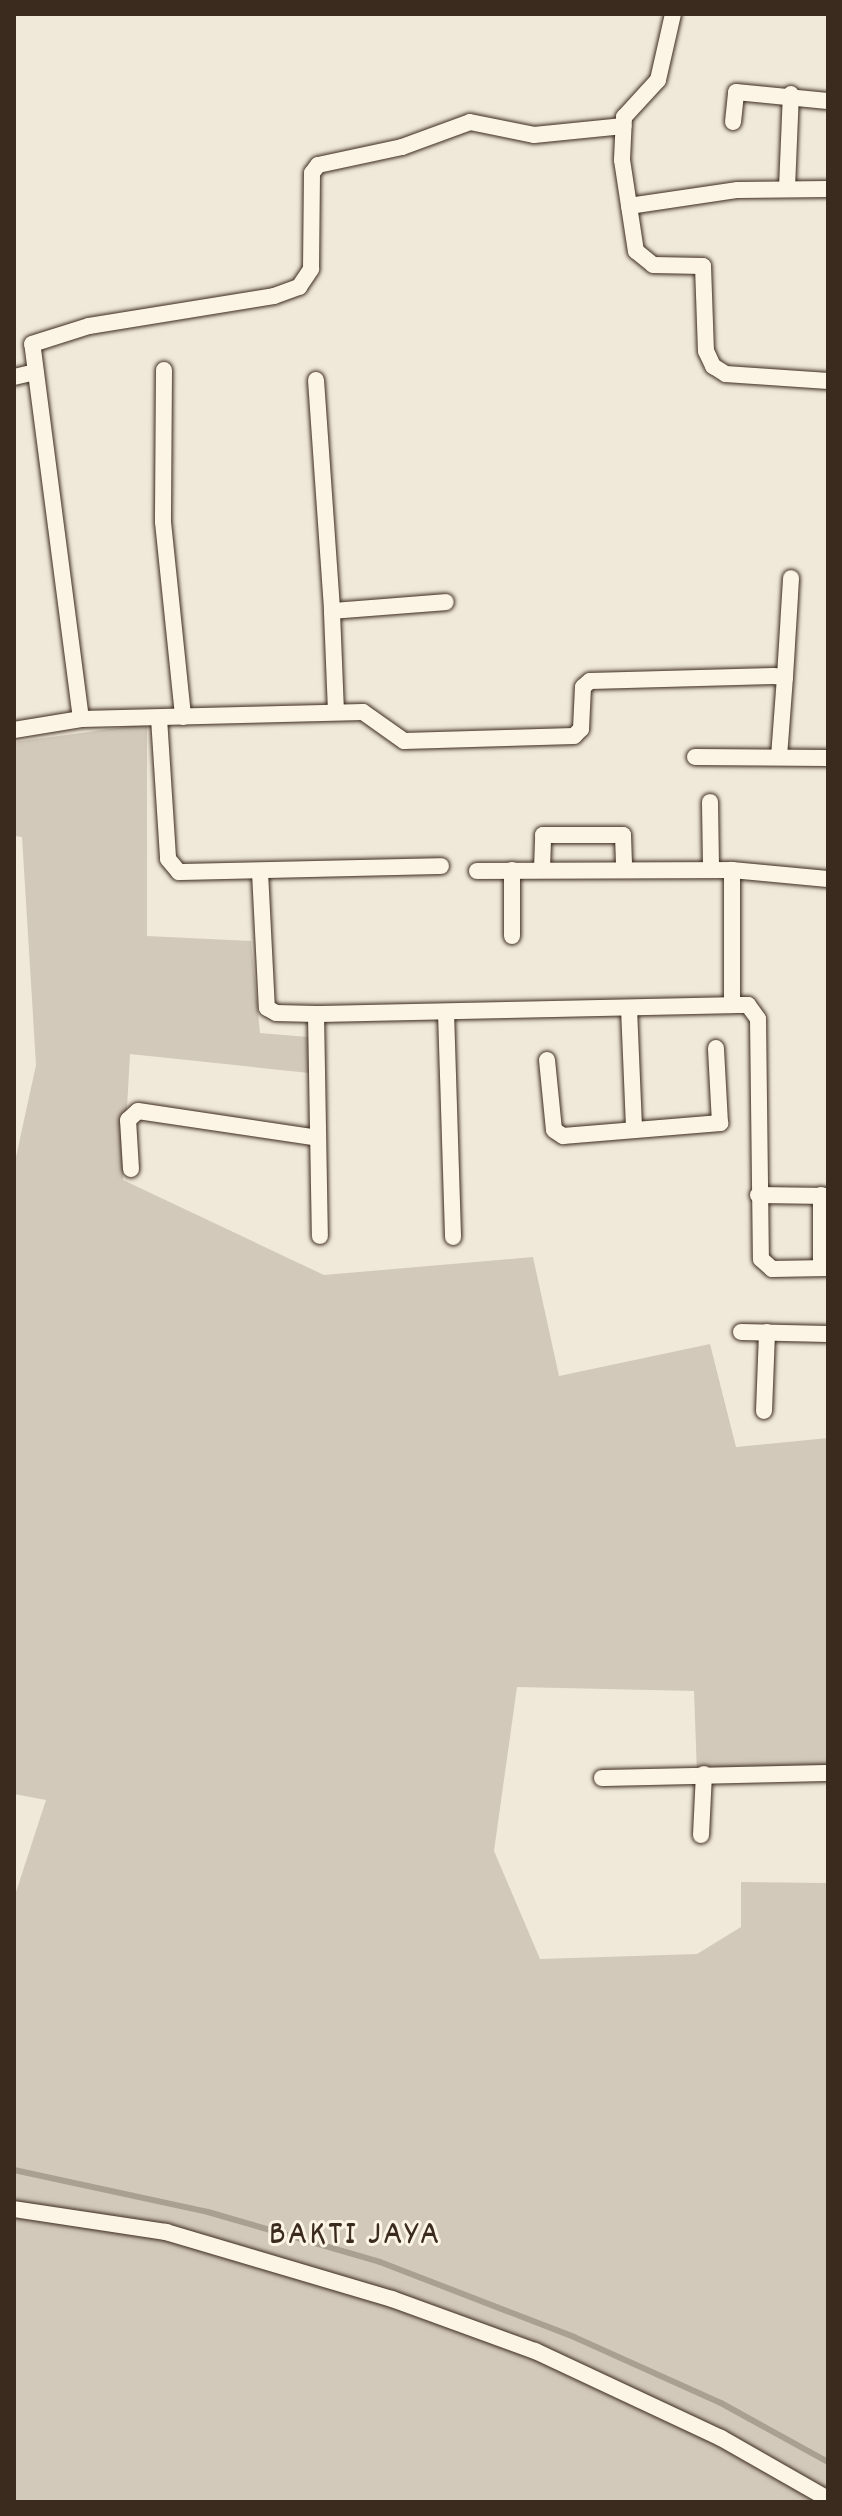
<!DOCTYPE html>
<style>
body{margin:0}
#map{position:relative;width:842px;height:2516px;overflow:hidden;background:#f0e9d9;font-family:Dekko,sans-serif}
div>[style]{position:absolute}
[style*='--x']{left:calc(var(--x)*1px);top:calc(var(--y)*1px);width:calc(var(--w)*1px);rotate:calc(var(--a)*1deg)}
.green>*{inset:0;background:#d2c9ba}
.stream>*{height:6px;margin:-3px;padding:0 3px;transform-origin:3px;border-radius:3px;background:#aaa091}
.roads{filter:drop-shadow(0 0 2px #3b2a1e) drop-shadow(0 0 2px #3b2a1e)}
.minor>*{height:16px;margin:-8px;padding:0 8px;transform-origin:8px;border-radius:8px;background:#fcf5e5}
span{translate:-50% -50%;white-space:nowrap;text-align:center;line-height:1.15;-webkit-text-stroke:6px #fcf5e5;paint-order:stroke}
.quarter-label{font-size:36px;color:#3b2a1e;letter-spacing:2px}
.frame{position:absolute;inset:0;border:16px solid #3b2a1e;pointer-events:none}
</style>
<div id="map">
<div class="green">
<div style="clip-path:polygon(147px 724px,147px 936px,251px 941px,260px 1033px,308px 1037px,309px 1073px,130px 1054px,123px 1180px,324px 1275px,533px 1257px,559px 1376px,710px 1344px,736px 1447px,828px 1438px,828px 1775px,697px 1775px,694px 1691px,517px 1687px,494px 1851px,540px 1959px,697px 1954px,741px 1927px,741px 1882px,828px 1883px,828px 2502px,14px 2502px,14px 1898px,46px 1800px,14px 1794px,14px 1166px,36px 1065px,22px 837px,14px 836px,14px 742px)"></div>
</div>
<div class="stream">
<div style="--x:14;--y:2170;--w:198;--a:12.2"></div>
<div style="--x:208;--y:2212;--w:179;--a:16.2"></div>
<div style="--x:380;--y:2262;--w:208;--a:21.1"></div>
<div style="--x:574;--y:2337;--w:161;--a:24.2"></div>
<div style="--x:721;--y:2403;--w:122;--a:28.9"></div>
</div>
<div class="roads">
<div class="minor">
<div style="--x:673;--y:14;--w:68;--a:102.8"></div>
<div style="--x:658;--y:80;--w:50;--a:132.6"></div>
<div style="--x:624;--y:117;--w:43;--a:92.7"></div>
<div style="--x:622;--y:160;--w:92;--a:81.3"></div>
<div style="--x:636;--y:251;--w:22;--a:39"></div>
<div style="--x:653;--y:265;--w:50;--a:1.1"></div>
<div style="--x:703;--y:266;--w:85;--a:88"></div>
<div style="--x:706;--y:351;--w:17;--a:65"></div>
<div style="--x:713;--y:366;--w:15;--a:32"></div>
<div style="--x:726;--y:374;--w:102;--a:3.9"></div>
<div style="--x:733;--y:122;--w:30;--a:-84"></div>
<div style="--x:736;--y:92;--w:92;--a:5.6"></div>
<div style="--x:787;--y:188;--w:94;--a:-87.6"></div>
<div style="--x:629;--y:206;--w:110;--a:-8.4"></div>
<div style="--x:738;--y:190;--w:90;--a:-0.6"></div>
<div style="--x:164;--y:370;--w:152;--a:90.4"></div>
<div style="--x:163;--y:522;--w:196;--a:84.1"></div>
<div style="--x:14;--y:377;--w:22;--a:-13"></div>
<div style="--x:316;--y:380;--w:232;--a:86"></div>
<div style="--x:785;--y:677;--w:99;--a:-86.5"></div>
<div style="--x:336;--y:712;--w:101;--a:-92.3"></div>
<div style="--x:332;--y:611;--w:114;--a:-4.5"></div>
<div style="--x:159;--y:718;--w:141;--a:86.3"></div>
<div style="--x:168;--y:859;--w:17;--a:50"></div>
<div style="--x:179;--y:872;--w:262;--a:-1.3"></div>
<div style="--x:81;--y:719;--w:378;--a:-97.4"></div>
<div style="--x:32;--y:344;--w:60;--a:-17.5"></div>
<div style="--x:89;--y:326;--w:187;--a:-9.2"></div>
<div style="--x:274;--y:296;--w:27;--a:-20"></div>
<div style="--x:299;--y:287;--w:22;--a:-56"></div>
<div style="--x:311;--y:269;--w:96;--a:-89.4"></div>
<div style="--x:312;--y:173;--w:10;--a:-53"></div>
<div style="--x:318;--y:165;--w:86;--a:-12.1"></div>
<div style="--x:402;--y:147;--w:72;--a:-20.2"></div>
<div style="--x:470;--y:122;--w:65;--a:11.5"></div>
<div style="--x:534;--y:135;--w:90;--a:-5.7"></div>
<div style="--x:14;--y:730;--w:68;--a:-9.3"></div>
<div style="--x:81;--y:719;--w:282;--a:-1.4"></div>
<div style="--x:363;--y:712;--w:50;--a:35.3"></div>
<div style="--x:404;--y:741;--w:170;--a:-1.7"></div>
<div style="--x:574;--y:736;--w:10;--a:-45"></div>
<div style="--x:581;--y:729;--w:42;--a:-87.3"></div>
<div style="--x:583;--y:687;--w:9;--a:-41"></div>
<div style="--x:590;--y:681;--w:183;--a:-1.6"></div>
<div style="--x:773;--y:676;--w:12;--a:5"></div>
<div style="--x:785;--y:677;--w:80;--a:94.3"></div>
<div style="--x:695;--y:757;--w:133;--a:0.4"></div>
<div style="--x:710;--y:802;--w:66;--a:89.1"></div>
<div style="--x:542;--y:869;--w:34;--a:-88"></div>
<div style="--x:543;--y:835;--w:80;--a:0"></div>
<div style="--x:623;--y:835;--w:33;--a:88"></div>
<div style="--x:512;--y:870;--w:66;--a:90"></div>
<div style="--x:477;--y:871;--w:255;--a:-0.2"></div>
<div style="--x:260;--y:872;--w:136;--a:87.1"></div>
<div style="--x:267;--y:1008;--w:10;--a:29"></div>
<div style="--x:276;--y:1013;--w:40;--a:1.4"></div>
<div style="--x:316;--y:1014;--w:416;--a:-1.2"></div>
<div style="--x:732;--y:1005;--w:135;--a:-90"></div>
<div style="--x:732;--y:870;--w:96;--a:5.4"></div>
<div style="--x:732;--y:1005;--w:16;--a:0"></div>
<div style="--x:748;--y:1005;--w:17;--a:54"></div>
<div style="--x:758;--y:1019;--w:240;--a:89.3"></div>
<div style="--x:761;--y:1259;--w:15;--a:42"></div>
<div style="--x:772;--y:1269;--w:56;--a:-1"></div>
<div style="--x:629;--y:1008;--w:121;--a:87.6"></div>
<div style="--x:446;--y:1012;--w:225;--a:88.2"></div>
<div style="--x:316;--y:1014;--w:222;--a:89"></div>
<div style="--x:547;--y:1060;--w:70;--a:84.3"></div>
<div style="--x:554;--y:1130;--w:11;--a:34"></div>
<div style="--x:563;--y:1136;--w:158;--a:-4.7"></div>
<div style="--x:720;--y:1123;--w:75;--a:-93.1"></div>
<div style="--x:131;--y:1169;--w:49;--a:-93.5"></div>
<div style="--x:128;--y:1120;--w:13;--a:-42"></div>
<div style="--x:138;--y:1111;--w:182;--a:8.5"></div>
<div style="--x:758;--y:1195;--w:70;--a:0.8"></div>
<div style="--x:821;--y:1268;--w:73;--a:-90"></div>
<div style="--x:741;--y:1332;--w:87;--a:1.3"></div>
<div style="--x:764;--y:1411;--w:79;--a:-87.8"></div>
<div style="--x:602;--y:1778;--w:226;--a:-1.3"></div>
<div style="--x:701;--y:1835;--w:61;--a:-87.2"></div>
<div style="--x:14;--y:2209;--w:154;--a:8.6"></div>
<div style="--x:166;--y:2232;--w:236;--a:16.5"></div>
<div style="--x:392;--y:2299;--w:152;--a:20"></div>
<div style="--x:535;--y:2351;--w:205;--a:25.1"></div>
<div style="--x:721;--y:2438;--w:123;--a:29.7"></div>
</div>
</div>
<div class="quarter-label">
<span style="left:355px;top:2237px">BAKTI JAYA</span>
</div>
<div class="frame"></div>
</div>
